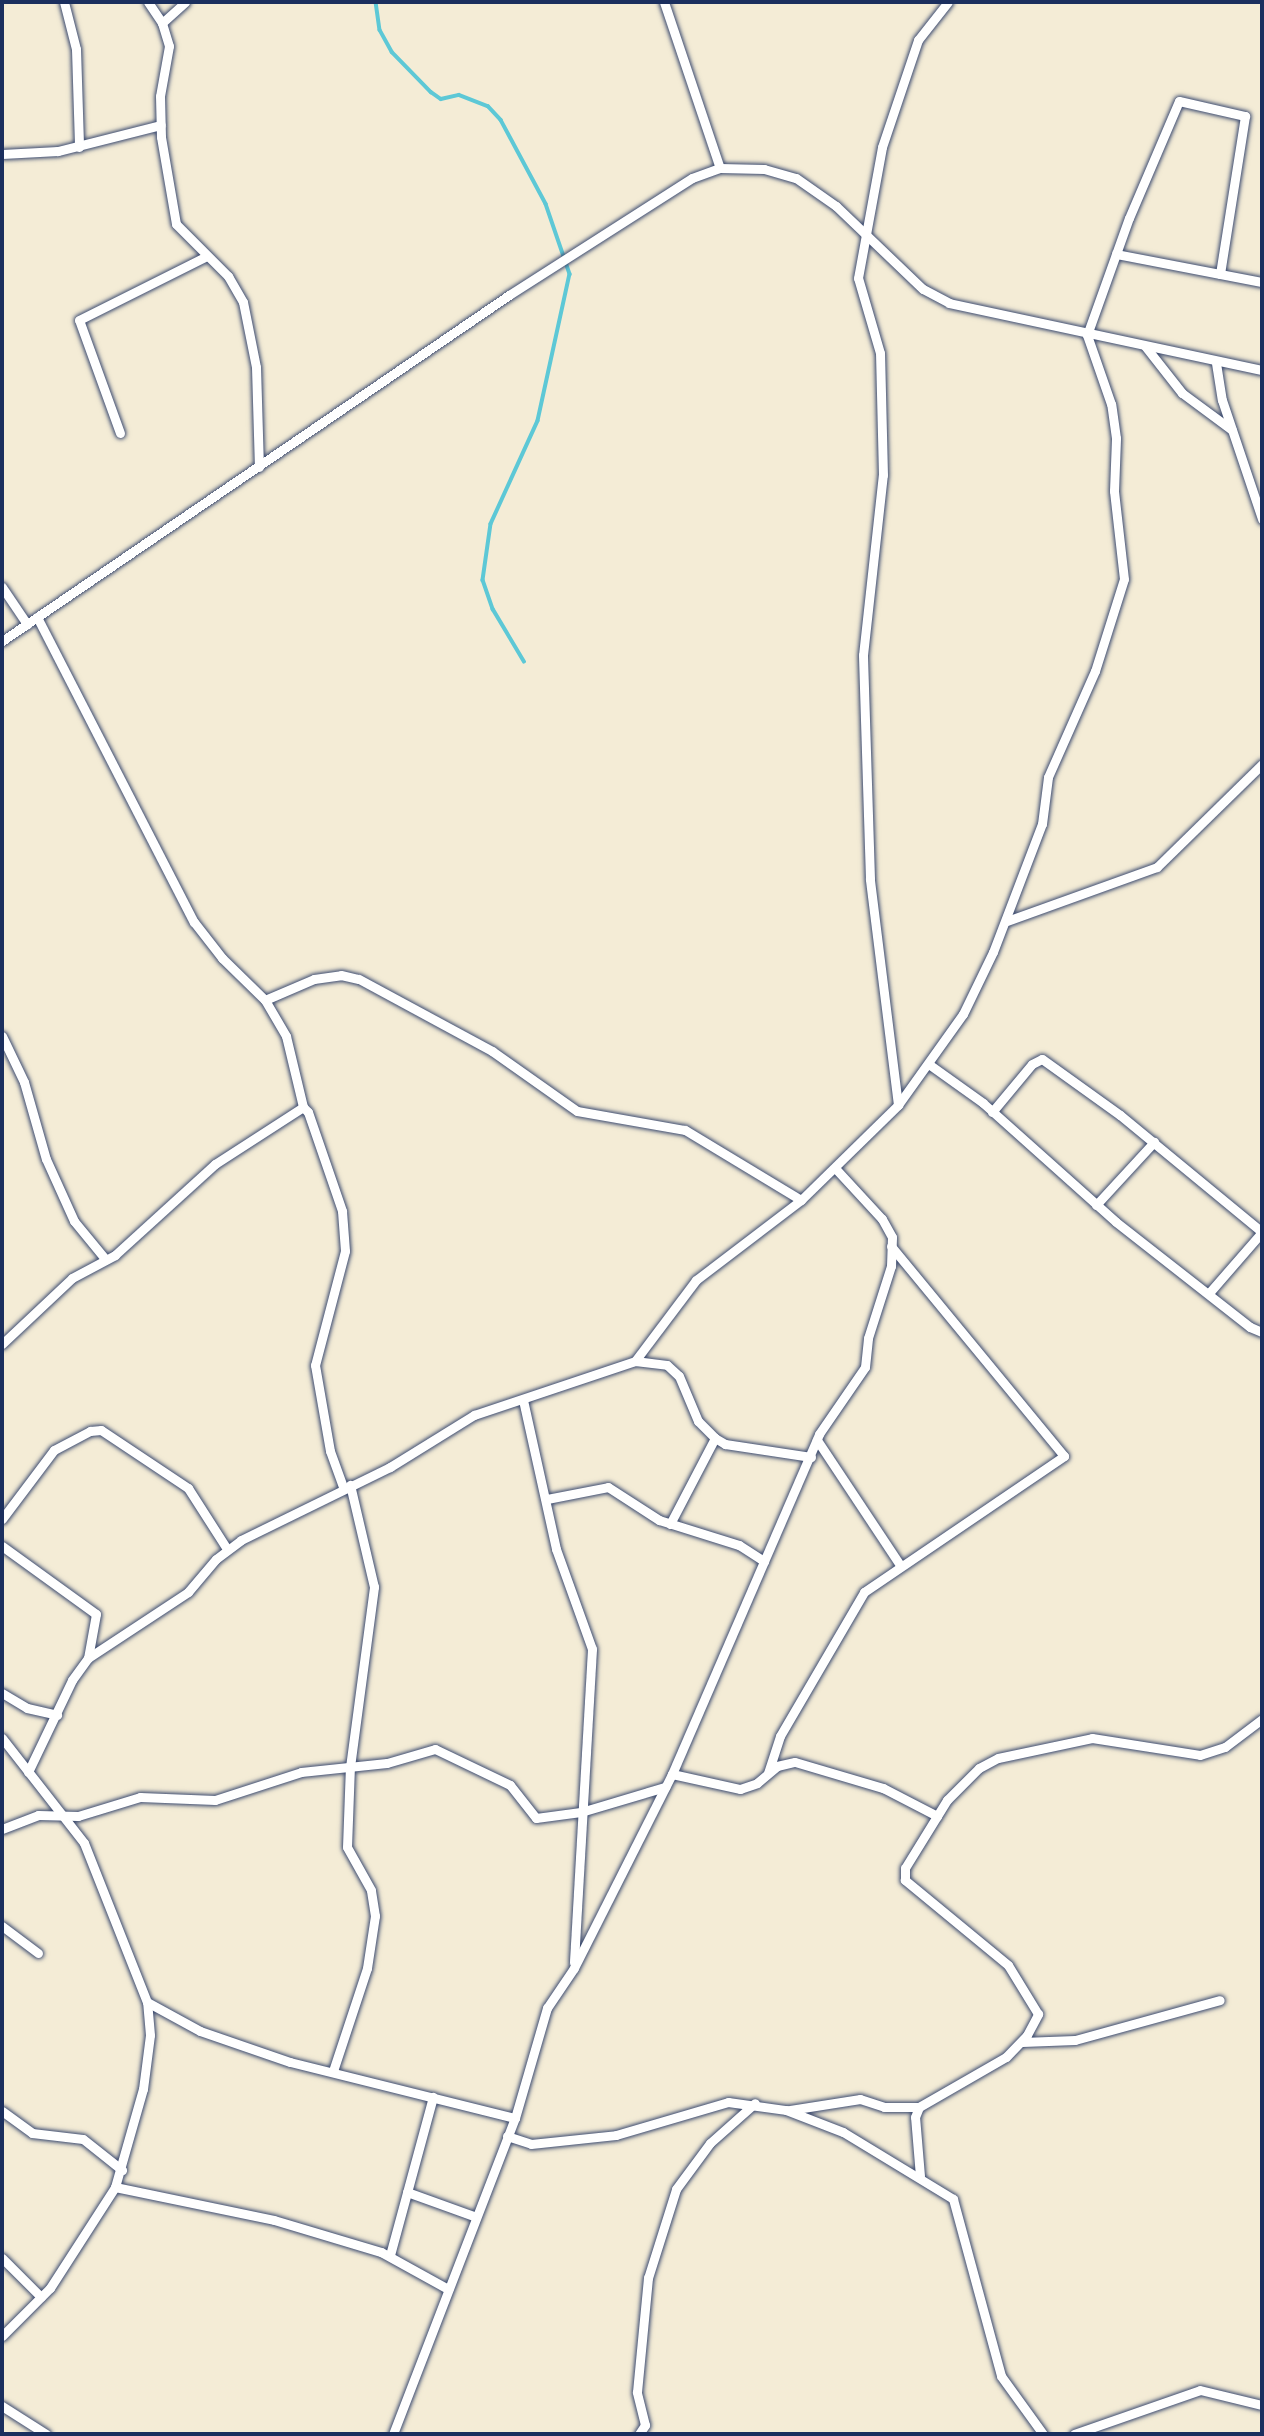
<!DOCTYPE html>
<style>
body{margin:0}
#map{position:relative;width:1264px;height:2436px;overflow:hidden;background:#f4ecd6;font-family:"IM FELL Double Pica",serif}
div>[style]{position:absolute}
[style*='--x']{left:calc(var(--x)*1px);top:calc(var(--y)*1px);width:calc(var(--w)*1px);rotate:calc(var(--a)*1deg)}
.stream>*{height:3.5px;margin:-1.75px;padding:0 1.75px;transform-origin:1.75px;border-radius:1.75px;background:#5dc8d6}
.roads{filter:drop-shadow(0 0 2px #3c4b70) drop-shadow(0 0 2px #3c4b70)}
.minor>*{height:9px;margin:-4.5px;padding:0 4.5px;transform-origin:4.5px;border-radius:4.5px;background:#fff}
span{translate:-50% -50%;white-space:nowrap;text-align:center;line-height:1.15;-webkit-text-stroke:7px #fbf7ec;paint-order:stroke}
.frame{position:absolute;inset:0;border:4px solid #1b2f5e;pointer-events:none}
</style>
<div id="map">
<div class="stream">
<div style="--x:376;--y:2;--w:28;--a:82"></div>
<div style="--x:380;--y:30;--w:25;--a:61"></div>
<div style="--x:392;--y:52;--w:56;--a:45.7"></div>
<div style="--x:431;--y:92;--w:12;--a:35"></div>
<div style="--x:441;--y:99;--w:18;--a:-13"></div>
<div style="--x:459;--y:95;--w:31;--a:21"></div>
<div style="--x:488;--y:106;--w:19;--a:47"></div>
<div style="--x:501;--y:120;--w:95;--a:61.8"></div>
<div style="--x:546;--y:204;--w:74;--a:71.1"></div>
<div style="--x:570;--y:274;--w:150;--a:102.3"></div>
<div style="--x:538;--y:421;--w:113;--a:114.5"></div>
<div style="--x:491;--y:524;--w:57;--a:98.1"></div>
<div style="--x:483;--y:580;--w:31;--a:71"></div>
<div style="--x:493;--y:609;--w:61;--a:59.2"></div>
</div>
<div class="roads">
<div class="minor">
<div style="--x:64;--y:2;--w:49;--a:75.7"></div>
<div style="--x:76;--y:49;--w:98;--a:88.2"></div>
<div style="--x:148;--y:2;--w:25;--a:56"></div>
<div style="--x:162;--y:23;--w:24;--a:73"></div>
<div style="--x:169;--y:46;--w:51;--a:100.2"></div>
<div style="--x:160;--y:96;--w:41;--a:88.6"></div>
<div style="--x:161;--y:137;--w:88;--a:80.2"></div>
<div style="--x:176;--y:224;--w:74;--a:45"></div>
<div style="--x:228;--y:276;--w:30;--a:60"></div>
<div style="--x:243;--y:302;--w:66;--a:78.7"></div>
<div style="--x:256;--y:367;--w:100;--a:88.3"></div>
<div style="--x:664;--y:2;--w:175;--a:71.4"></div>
<div style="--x:162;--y:23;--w:31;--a:-42"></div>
<div style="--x:2;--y:154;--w:56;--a:-3.1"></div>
<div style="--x:58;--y:151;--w:106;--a:-14.2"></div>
<div style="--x:1116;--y:254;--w:149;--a:10.9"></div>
<div style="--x:1145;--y:346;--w:60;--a:51.8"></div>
<div style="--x:1182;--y:393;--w:62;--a:36.5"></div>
<div style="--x:1216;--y:363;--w:37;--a:81"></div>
<div style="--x:1222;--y:400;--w:126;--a:71.4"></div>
<div style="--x:120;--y:433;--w:120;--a:-109.9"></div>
<div style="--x:79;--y:320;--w:143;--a:-26.6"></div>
<div style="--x:2;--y:587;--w:45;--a:56"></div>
<div style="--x:37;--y:617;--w:343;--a:62.8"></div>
<div style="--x:194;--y:922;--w:46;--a:52.1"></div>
<div style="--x:222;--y:958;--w:60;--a:44.3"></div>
<div style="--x:265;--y:1000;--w:42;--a:59.7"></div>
<div style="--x:286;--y:1036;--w:73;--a:76.5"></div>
<div style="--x:2;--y:641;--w:614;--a:-34.31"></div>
<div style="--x:509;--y:295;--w:217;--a:-32.6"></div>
<div style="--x:692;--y:178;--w:30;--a:-20"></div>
<div style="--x:720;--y:168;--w:44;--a:1.3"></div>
<div style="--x:764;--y:169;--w:33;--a:16"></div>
<div style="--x:796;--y:178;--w:49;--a:35"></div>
<div style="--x:836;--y:206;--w:120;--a:43.7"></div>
<div style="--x:923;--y:289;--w:30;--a:28"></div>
<div style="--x:949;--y:303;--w:320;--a:12.1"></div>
<div style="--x:1007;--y:921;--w:159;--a:-19.8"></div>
<div style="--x:1157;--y:867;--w:147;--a:-44.4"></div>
<div style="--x:265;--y:1000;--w:53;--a:-23.2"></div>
<div style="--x:314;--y:979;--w:27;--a:-8"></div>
<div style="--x:341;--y:975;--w:18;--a:13"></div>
<div style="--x:359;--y:979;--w:151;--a:28.4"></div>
<div style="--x:492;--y:1051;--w:104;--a:35.2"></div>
<div style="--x:577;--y:1111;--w:110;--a:10"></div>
<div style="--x:685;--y:1130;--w:135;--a:31.1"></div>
<div style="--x:2;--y:1036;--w:51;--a:64.4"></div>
<div style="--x:24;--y:1082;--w:80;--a:74.1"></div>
<div style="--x:46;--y:1159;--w:68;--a:65.7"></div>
<div style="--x:74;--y:1221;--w:50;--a:50.6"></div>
<div style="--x:930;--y:1065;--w:65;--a:35.6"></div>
<div style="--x:983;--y:1103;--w:178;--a:41.8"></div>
<div style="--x:1116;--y:1222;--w:170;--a:38.1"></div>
<div style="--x:1250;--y:1327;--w:13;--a:23"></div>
<div style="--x:898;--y:1105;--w:228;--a:-97.1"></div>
<div style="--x:870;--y:879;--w:224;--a:-91.8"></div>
<div style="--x:863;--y:655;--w:181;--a:-83.7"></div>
<div style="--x:883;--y:475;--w:122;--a:-91.4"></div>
<div style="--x:880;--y:353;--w:78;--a:-106.3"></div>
<div style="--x:858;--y:278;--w:133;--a:-79.6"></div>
<div style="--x:882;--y:147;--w:113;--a:-71.4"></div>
<div style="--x:918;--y:40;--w:48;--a:-51.7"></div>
<div style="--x:992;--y:1112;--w:62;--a:-50.2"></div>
<div style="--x:1032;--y:1064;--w:11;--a:-27"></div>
<div style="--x:1042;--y:1059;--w:96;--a:35.7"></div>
<div style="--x:1120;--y:1115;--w:184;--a:39.5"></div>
<div style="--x:1096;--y:1205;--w:86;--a:-47.4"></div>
<div style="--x:1209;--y:1293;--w:81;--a:-49"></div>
<div style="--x:2;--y:1344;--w:96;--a:-43.3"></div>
<div style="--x:72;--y:1278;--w:49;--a:-28.1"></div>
<div style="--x:115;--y:1255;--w:135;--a:-42.3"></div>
<div style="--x:215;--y:1164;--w:105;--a:-32.9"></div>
<div style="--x:303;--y:1107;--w:7;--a:45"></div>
<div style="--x:308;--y:1112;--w:105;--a:71"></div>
<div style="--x:342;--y:1211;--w:40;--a:85.7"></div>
<div style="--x:345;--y:1251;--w:118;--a:104.7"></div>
<div style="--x:315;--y:1365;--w:87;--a:80.1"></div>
<div style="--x:330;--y:1451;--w:38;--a:70"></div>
<div style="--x:635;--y:1361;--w:101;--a:-53"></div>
<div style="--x:696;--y:1280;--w:132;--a:-37.3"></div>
<div style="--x:801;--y:1200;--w:136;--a:-44.4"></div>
<div style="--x:898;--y:1105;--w:112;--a:-54.5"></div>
<div style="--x:963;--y:1014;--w:69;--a:-64.2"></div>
<div style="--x:993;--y:952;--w:137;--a:-69.1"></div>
<div style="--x:1042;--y:824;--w:47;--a:-82.7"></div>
<div style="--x:1048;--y:777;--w:116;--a:-66.1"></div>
<div style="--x:1095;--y:671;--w:96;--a:-72.5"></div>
<div style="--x:1124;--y:579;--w:89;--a:-96.5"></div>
<div style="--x:1114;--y:491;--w:53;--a:-87.8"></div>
<div style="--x:1116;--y:438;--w:34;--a:-98"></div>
<div style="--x:1111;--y:404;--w:73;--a:-109.2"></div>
<div style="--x:1087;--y:335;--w:124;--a:-70.3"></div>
<div style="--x:1129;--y:218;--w:127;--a:-66.9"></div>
<div style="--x:1179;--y:101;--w:68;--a:12.8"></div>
<div style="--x:1245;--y:116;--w:160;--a:99"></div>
<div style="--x:523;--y:1400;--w:153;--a:77.5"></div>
<div style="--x:556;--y:1549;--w:106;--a:70.2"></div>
<div style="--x:592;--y:1649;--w:314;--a:93.3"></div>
<div style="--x:817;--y:1440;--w:150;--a:56.4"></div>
<div style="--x:547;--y:1499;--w:62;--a:-11.1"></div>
<div style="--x:608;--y:1487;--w:61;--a:32.9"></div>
<div style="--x:659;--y:1520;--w:84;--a:17.4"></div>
<div style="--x:739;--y:1545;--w:30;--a:33"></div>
<div style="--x:2;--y:1519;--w:86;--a:-53"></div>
<div style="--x:54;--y:1450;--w:41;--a:-27.8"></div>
<div style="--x:90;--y:1431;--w:11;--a:-5"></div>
<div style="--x:101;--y:1430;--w:105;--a:33.7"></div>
<div style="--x:188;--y:1488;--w:72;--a:57.4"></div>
<div style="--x:670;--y:1524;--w:97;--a:-62.4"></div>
<div style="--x:2;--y:1546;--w:116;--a:35.9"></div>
<div style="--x:96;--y:1614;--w:45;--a:100.3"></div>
<div style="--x:2;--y:1693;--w:29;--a:31"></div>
<div style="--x:27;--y:1708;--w:31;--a:13"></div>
<div style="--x:2;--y:1738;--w:133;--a:52"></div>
<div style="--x:84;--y:1843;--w:171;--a:68.4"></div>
<div style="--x:147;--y:2002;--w:60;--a:28.7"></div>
<div style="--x:200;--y:2031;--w:95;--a:19"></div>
<div style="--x:290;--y:2062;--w:232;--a:14"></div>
<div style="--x:28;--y:1772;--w:102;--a:-64.4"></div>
<div style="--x:72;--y:1680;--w:27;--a:-54"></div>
<div style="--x:88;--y:1658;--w:120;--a:-33.4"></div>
<div style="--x:188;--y:1592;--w:43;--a:-49.7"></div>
<div style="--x:216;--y:1559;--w:31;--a:-37"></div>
<div style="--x:241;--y:1540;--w:166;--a:-26.1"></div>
<div style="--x:390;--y:1467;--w:99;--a:-31.8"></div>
<div style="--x:474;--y:1415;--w:170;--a:-18.5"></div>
<div style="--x:635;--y:1361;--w:32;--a:7"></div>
<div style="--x:667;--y:1365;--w:16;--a:43"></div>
<div style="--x:679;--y:1376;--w:49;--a:67.1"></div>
<div style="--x:698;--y:1421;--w:24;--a:45"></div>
<div style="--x:715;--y:1438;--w:12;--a:31"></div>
<div style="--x:725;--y:1444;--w:87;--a:8.6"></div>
<div style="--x:768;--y:1773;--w:39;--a:-72"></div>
<div style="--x:780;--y:1736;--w:167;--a:-59.7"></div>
<div style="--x:864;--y:1592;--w:242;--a:-34.2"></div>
<div style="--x:1064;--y:1456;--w:272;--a:-129.5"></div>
<div style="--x:672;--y:1774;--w:70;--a:12.4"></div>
<div style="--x:740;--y:1789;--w:18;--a:-19"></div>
<div style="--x:757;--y:1783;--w:26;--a:-40"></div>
<div style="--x:777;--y:1766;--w:18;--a:-13"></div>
<div style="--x:795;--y:1762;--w:92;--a:16.5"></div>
<div style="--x:883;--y:1788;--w:61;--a:27.4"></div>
<div style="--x:2;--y:1829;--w:39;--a:-21"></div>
<div style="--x:38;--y:1815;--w:40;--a:1.4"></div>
<div style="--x:78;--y:1816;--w:65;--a:-17"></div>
<div style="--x:140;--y:1797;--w:75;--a:2.3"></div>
<div style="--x:215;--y:1800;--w:90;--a:-18"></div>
<div style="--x:301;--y:1772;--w:86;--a:-6"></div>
<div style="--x:387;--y:1763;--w:50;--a:-16.3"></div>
<div style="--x:435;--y:1749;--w:83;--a:25.6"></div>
<div style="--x:510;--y:1785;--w:42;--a:51.8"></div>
<div style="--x:536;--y:1818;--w:45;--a:-7.6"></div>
<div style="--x:581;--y:1812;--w:88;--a:-16.6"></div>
<div style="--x:2;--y:1926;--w:45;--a:36.9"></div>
<div style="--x:1022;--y:2042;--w:53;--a:-2.2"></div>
<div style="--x:1075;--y:2040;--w:150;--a:-15.4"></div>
<div style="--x:333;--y:2071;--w:108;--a:-71.7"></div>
<div style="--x:367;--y:1968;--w:53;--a:-81.3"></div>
<div style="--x:375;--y:1916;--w:26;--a:-99"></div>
<div style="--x:371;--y:1890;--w:49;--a:-119.2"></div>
<div style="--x:347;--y:1847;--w:80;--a:-87.9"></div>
<div style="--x:350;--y:1767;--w:182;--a:-82.4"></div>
<div style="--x:374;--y:1587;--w:105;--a:-103.2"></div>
<div style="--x:790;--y:2110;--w:71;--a:-8.9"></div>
<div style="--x:860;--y:2099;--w:25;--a:18"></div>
<div style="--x:884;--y:2107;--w:35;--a:0"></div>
<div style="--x:2;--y:2111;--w:37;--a:36"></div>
<div style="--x:32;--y:2133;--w:51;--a:6.7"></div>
<div style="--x:83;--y:2139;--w:50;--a:38.5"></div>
<div style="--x:507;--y:2136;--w:25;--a:18"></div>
<div style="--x:531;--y:2144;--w:85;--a:-6"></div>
<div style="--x:616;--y:2135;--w:117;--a:-16.4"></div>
<div style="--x:728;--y:2102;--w:59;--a:7.9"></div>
<div style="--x:786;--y:2110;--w:61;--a:21.1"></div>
<div style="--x:843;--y:2132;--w:129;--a:31.3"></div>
<div style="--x:953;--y:2199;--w:183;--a:74.8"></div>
<div style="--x:1001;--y:2376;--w:72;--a:54.1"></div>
<div style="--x:920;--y:2176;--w:59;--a:-94.8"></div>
<div style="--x:915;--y:2117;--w:11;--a:-68"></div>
<div style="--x:919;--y:2107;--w:100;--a:-29.9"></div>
<div style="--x:1006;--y:2057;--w:30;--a:-46"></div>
<div style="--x:1027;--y:2035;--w:24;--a:-62"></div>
<div style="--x:1038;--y:2014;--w:57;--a:-121.5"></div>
<div style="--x:1008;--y:1965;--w:134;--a:-140.5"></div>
<div style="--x:905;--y:1880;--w:12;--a:-90"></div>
<div style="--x:905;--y:1868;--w:80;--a:-58.3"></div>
<div style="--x:947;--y:1800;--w:45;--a:-45"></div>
<div style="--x:979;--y:1768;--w:21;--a:-28"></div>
<div style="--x:998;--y:1758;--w:96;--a:-12"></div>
<div style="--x:1092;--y:1738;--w:109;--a:8.9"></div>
<div style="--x:1200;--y:1755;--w:26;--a:-18"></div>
<div style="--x:1225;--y:1747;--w:46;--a:-37.1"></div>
<div style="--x:115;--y:2187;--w:162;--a:11.7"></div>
<div style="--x:274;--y:2220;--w:112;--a:16.7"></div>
<div style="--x:381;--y:2252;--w:77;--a:28.9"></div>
<div style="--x:407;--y:2192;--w:73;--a:19.9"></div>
<div style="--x:390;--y:2255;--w:164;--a:-74.8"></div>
<div style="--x:2;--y:2258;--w:55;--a:45"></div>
<div style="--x:2;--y:2336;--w:68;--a:-45"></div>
<div style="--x:50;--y:2288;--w:120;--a:-57.2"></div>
<div style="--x:115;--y:2187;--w:102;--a:-74.1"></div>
<div style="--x:143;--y:2089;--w:54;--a:-82.6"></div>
<div style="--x:150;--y:2035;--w:33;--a:-95"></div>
<div style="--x:2;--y:2406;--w:52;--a:32.5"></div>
<div style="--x:393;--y:2434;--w:339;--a:-68.9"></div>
<div style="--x:515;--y:2118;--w:115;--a:-73.8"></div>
<div style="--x:547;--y:2008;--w:48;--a:-56"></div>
<div style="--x:574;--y:1968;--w:217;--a:-63.2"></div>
<div style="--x:672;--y:1774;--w:370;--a:-66.6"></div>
<div style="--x:819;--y:1434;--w:81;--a:-55.5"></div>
<div style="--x:865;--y:1367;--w:29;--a:-84"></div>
<div style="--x:868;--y:1338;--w:76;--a:-72.3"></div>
<div style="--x:891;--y:1266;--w:29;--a:-88"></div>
<div style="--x:892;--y:1237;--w:21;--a:-119"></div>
<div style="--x:882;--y:1219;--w:69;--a:-132.7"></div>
<div style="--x:639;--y:2434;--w:11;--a:-56"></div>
<div style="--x:645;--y:2425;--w:34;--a:-104"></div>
<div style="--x:637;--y:2392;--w:115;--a:-84.5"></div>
<div style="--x:648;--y:2278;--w:93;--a:-72.5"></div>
<div style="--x:676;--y:2189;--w:57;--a:-53.5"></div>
<div style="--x:710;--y:2143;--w:60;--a:-41.6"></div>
<div style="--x:1074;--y:2434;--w:133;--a:-19.2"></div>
<div style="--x:1200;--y:2390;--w:64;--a:13.6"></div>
</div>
</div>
<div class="frame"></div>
</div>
